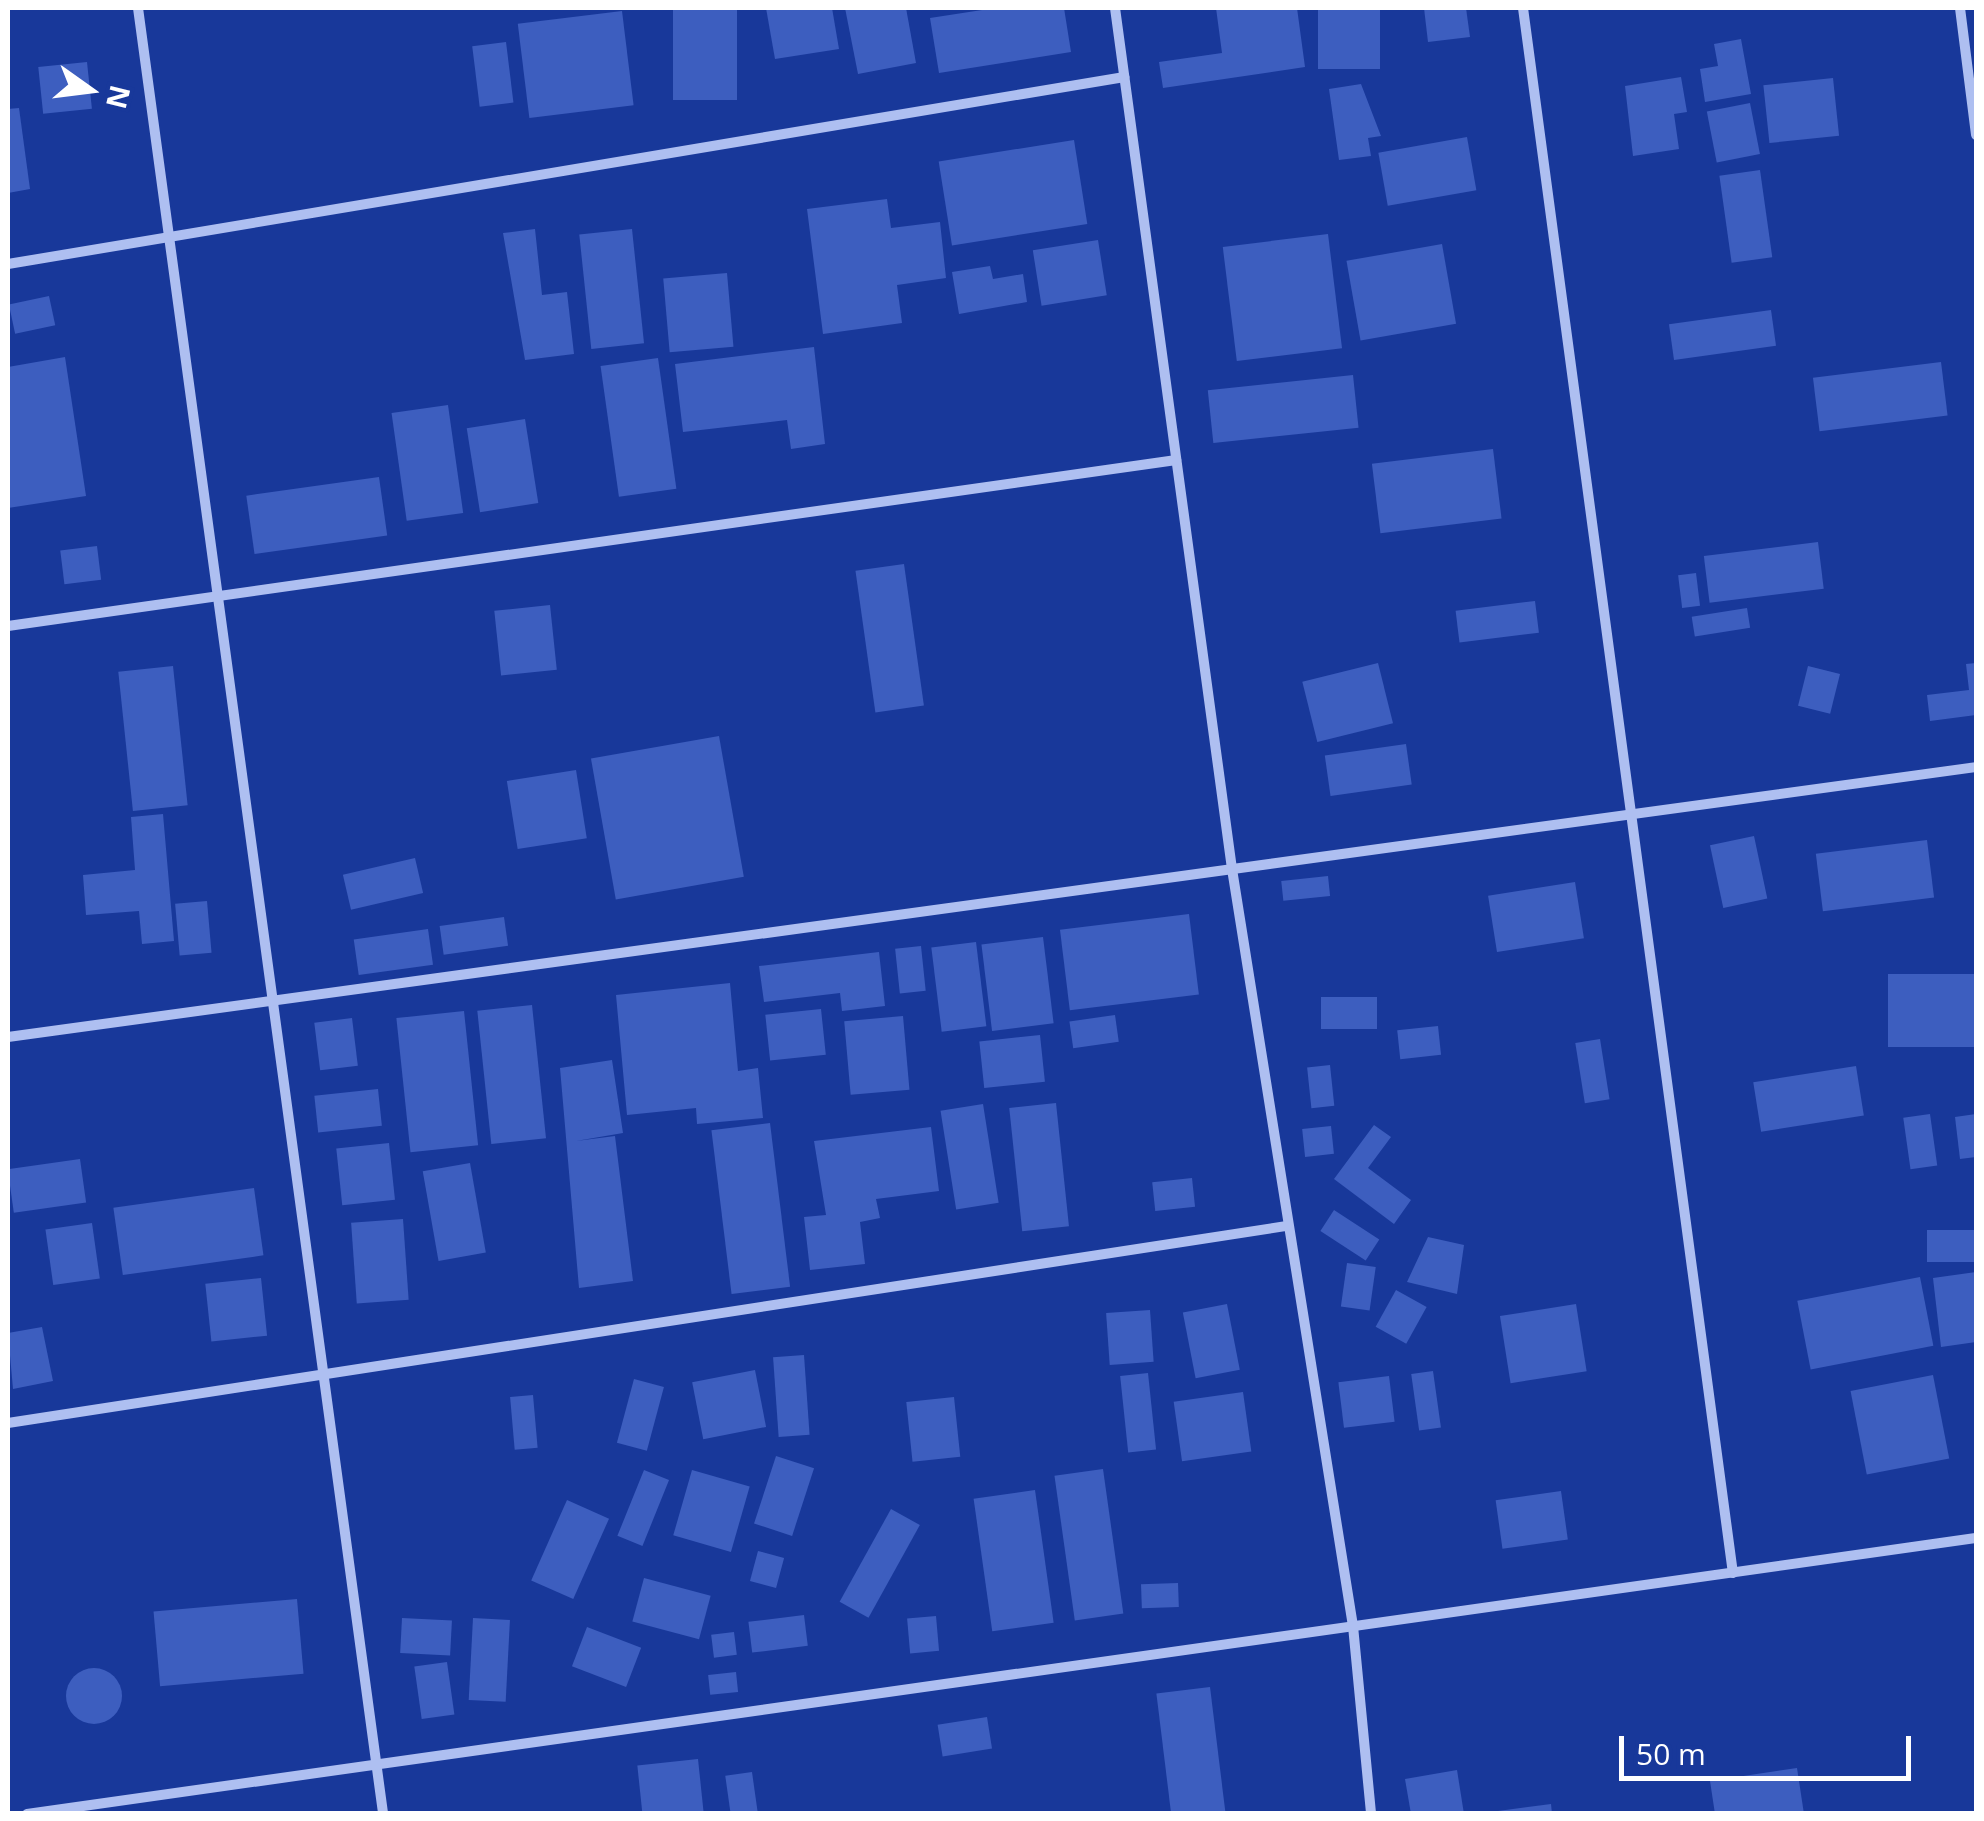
<!DOCTYPE html>
<style>
body{margin:0}
#map{position:relative;width:1984px;height:1821px;overflow:hidden;background:#18389a;font-family:"Open Sans",sans-serif}
div>[style]{position:absolute}
[style*='--x']{left:calc(var(--x)*1px);top:calc(var(--y)*1px);width:calc(var(--w)*1px);rotate:calc(var(--a)*1deg)}
.building>*{inset:0;background:#3d5ebf;transform-origin:0 0}
.round{border-radius:50%}
.minor>*{height:10px;margin:-5px;padding:0 5px;transform-origin:5px;border-radius:5px;background:#aebff1}
span{translate:-50% -50%;white-space:nowrap;text-align:center;line-height:1.15;-webkit-text-stroke:9px #18389a;paint-order:stroke}
.frame{position:absolute;inset:0;border:10px solid #fff;pointer-events:none}
.north{position:absolute;left:40px;top:40px;width:100px;height:100px;-webkit-text-stroke:8px #18389a;paint-order:stroke;rotate:104deg;font-size:28px;font-weight:700;line-height:40px;text-align:center;color:#fff}
.north::after{content:'';display:block;margin:auto;width:35px;height:45px;background:#fff;clip-path:polygon(50% 0,100% 100%,50% 72%,0 100%)}
.scale{position:absolute;left:1619px;top:1736px;width:292px;height:45px;box-sizing:border-box;border:5px solid #fff;border-top:0;padding-left:12px;font-size:30px;line-height:35px;white-space:nowrap;color:#fff;-webkit-text-stroke:8px #18389a;paint-order:stroke}
</style>
<div id="map">
<div class="building">
<div style="left:673px;top:8px;width:64px;height:92px"></div>
<div style="clip-path:polygon(766px 8px,832px 8px,839px 49px,775px 59px)"></div>
<div style="clip-path:polygon(845px 8px,906px 8px,916px 63px,858px 74px)"></div>
<div style="clip-path:polygon(995px 8px,1064px 8px,1071px 52px,939px 73px,930px 18px)"></div>
<div style="clip-path:polygon(1216px 8px,1297px 8px,1305px 67px,1163px 88px,1159px 62px,1222px 53px)"></div>
<div style="left:1318px;top:8px;width:62px;height:61px"></div>
<div style="clip-path:polygon(1424px 8px,1466px 8px,1470px 37px,1428px 42px)"></div>
<div style="left:622px;top:11px;width:95px;height:105px;rotate:83deg"></div>
<div style="clip-path:polygon(1741px 39px,1751px 94px,1705px 102px,1700px 69px,1718px 66px,1714px 44px)"></div>
<div style="left:506px;top:42px;width:61px;height:34px;rotate:83deg"></div>
<div style="left:87px;top:62px;width:47px;height:49px;rotate:84deg"></div>
<div style="clip-path:polygon(1681px 77px,1687px 112px,1674px 114px,1679px 149px,1633px 156px,1625px 86px)"></div>
<div style="left:1833px;top:78px;width:58px;height:70px;rotate:84deg"></div>
<div style="clip-path:polygon(1361px 84px,1381px 136px,1368px 138px,1371px 156px,1339px 160px,1329px 89px)"></div>
<div style="left:1750px;top:103px;width:52px;height:44px;rotate:79deg"></div>
<div style="clip-path:polygon(19px 108px,30px 189px,8px 193px,8px 109px)"></div>
<div style="left:1467px;top:137px;width:54px;height:90px;rotate:80deg"></div>
<div style="left:1074px;top:140px;width:85px;height:137px;rotate:81deg"></div>
<div style="left:1760px;top:170px;width:88px;height:41px;rotate:82deg"></div>
<div style="clip-path:polygon(887px 199px,891px 228px,940px 222px,946px 278px,897px 285px,902px 323px,823px 334px,807px 209px)"></div>
<div style="clip-path:polygon(535px 229px,542px 295px,567px 292px,574px 354px,525px 360px,503px 233px)"></div>
<div style="left:632px;top:229px;width:115px;height:53px;rotate:84deg"></div>
<div style="left:1328px;top:234px;width:115px;height:106px;rotate:83deg"></div>
<div style="left:1098px;top:240px;width:56px;height:66px;rotate:81deg"></div>
<div style="left:1442px;top:244px;width:81px;height:97px;rotate:80deg"></div>
<div style="clip-path:polygon(990px 266px,993px 279px,1023px 274px,1027px 302px,959px 314px,952px 272px)"></div>
<div style="left:727px;top:273px;width:74px;height:64px;rotate:85deg"></div>
<div style="left:49px;top:296px;width:30px;height:41px;rotate:78deg"></div>
<div style="left:1771px;top:310px;width:36px;height:103px;rotate:82deg"></div>
<div style="clip-path:polygon(814px 347px,825px 444px,791px 449px,787px 420px,683px 432px,675px 364px)"></div>
<div style="clip-path:polygon(65px 357px,86px 496px,8px 508px,8px 367px)"></div>
<div style="left:658px;top:358px;width:132px;height:58px;rotate:82deg"></div>
<div style="left:1941px;top:362px;width:54px;height:129px;rotate:83deg"></div>
<div style="left:1353px;top:375px;width:53px;height:146px;rotate:84deg"></div>
<div style="left:448px;top:405px;width:109px;height:57px;rotate:82deg"></div>
<div style="left:525px;top:419px;width:85px;height:59px;rotate:81deg"></div>
<div style="left:1493px;top:449px;width:70px;height:122px;rotate:83deg"></div>
<div style="left:379px;top:477px;width:59px;height:134px;rotate:82deg"></div>
<div style="left:1818px;top:542px;width:47px;height:115px;rotate:83deg"></div>
<div style="left:97px;top:546px;width:34px;height:37px;rotate:83deg"></div>
<div style="left:904px;top:564px;width:143px;height:49px;rotate:82deg"></div>
<div style="left:1696px;top:573px;width:33px;height:18px;rotate:83deg"></div>
<div style="left:1535px;top:601px;width:32px;height:80px;rotate:83deg"></div>
<div style="left:550px;top:605px;width:65px;height:56px;rotate:84deg"></div>
<div style="left:1747px;top:608px;width:20px;height:56px;rotate:81deg"></div>
<div style="left:1378px;top:663px;width:62px;height:78px;rotate:76deg"></div>
<div style="clip-path:polygon(1976px 663px,1976px 715px,1930px 721px,1927px 695px,1969px 690px,1966px 664px)"></div>
<div style="left:173px;top:666px;width:140px;height:55px;rotate:84deg"></div>
<div style="left:1808px;top:666px;width:33px;height:41px;rotate:14deg"></div>
<div style="left:719px;top:736px;width:143px;height:130px;rotate:80deg"></div>
<div style="left:1406px;top:744px;width:41px;height:82px;rotate:82deg"></div>
<div style="left:576px;top:770px;width:69px;height:70px;rotate:81deg"></div>
<div style="clip-path:polygon(163px 814px,174px 941px,142px 944px,139px 911px,86px 915px,83px 875px,135px 870px,131px 817px)"></div>
<div style="left:1754px;top:836px;width:64px;height:45px;rotate:78deg"></div>
<div style="left:1927px;top:840px;width:58px;height:112px;rotate:83deg"></div>
<div style="left:415px;top:858px;width:36px;height:74px;rotate:77deg"></div>
<div style="left:1328px;top:876px;width:20px;height:47px;rotate:84deg"></div>
<div style="left:1575px;top:882px;width:57px;height:88px;rotate:81deg"></div>
<div style="left:207px;top:901px;width:52px;height:32px;rotate:85deg"></div>
<div style="left:1189px;top:914px;width:81px;height:130px;rotate:83deg"></div>
<div style="left:504px;top:917px;width:29px;height:65px;rotate:82deg"></div>
<div style="left:428px;top:929px;width:36px;height:75px;rotate:82deg"></div>
<div style="left:1043px;top:937px;width:87px;height:62px;rotate:83deg"></div>
<div style="left:976px;top:942px;width:85px;height:45px;rotate:83deg"></div>
<div style="left:921px;top:946px;width:45px;height:26px;rotate:84deg"></div>
<div style="clip-path:polygon(879px 952px,885px 1006px,842px 1011px,840px 993px,764px 1002px,759px 966px)"></div>
<div style="left:1976px;top:974px;width:73px;height:88px;rotate:90deg"></div>
<div style="clip-path:polygon(730px 983px,738px 1071px,758px 1068px,763px 1118px,697px 1124px,696px 1108px,627px 1115px,616px 995px)"></div>
<div style="left:1321px;top:997px;width:56px;height:32px"></div>
<div style="left:532px;top:1005px;width:134px;height:55px;rotate:84deg"></div>
<div style="left:821px;top:1009px;width:46px;height:56px;rotate:84deg"></div>
<div style="left:464px;top:1011px;width:135px;height:68px;rotate:84deg"></div>
<div style="left:1115px;top:1015px;width:27px;height:46px;rotate:82deg"></div>
<div style="left:903px;top:1016px;width:74px;height:59px;rotate:85deg"></div>
<div style="left:352px;top:1018px;width:48px;height:38px;rotate:83deg"></div>
<div style="left:1438px;top:1026px;width:29px;height:41px;rotate:84deg"></div>
<div style="left:1040px;top:1035px;width:47px;height:61px;rotate:84deg"></div>
<div style="left:1600px;top:1039px;width:61px;height:25px;rotate:81deg"></div>
<div style="clip-path:polygon(612px 1060px,623px 1133px,576px 1141px,615px 1136px,633px 1281px,579px 1288px,560px 1068px)"></div>
<div style="left:1330px;top:1065px;width:41px;height:23px;rotate:84deg"></div>
<div style="left:1856px;top:1066px;width:50px;height:104px;rotate:81deg"></div>
<div style="left:378px;top:1089px;width:37px;height:64px;rotate:84deg"></div>
<div style="left:1056px;top:1103px;width:124px;height:47px;rotate:84deg"></div>
<div style="left:983px;top:1104px;width:100px;height:43px;rotate:81deg"></div>
<div style="left:1930px;top:1114px;width:52px;height:27px;rotate:82deg"></div>
<div style="clip-path:polygon(1976px 1114px,1976px 1157px,1960px 1159px,1955px 1117px)"></div>
<div style="left:770px;top:1123px;width:165px;height:59px;rotate:83deg"></div>
<div style="clip-path:polygon(1374px 1125px,1391px 1137px,1368px 1168px,1411px 1200px,1394px 1224px,1334px 1179px)"></div>
<div style="left:1331px;top:1126px;width:28px;height:29px;rotate:84deg"></div>
<div style="clip-path:polygon(931px 1127px,939px 1191px,876px 1199px,880px 1218px,860px 1222px,865px 1264px,810px 1270px,804px 1217px,826px 1215px,814px 1141px)"></div>
<div style="left:389px;top:1143px;width:57px;height:53px;rotate:84deg"></div>
<div style="left:80px;top:1159px;width:44px;height:73px;rotate:82deg"></div>
<div style="left:470px;top:1163px;width:91px;height:48px;rotate:80deg"></div>
<div style="left:1192px;top:1178px;width:29px;height:40px;rotate:84deg"></div>
<div style="left:254px;top:1188px;width:68px;height:142px;rotate:82deg"></div>
<div style="left:1334px;top:1210px;width:54px;height:25px;rotate:33deg"></div>
<div style="left:403px;top:1219px;width:81px;height:52px;rotate:86deg"></div>
<div style="left:92px;top:1223px;width:56px;height:47px;rotate:82deg"></div>
<div style="left:1976px;top:1230px;width:32px;height:49px;rotate:90deg"></div>
<div style="clip-path:polygon(1428px 1237px,1464px 1245px,1457px 1294px,1407px 1282px)"></div>
<div style="left:1347px;top:1263px;width:29px;height:44px;rotate:8deg"></div>
<div style="clip-path:polygon(1976px 1272px,1976px 1342px,1941px 1347px,1933px 1278px)"></div>
<div style="left:1920px;top:1277px;width:70px;height:125px;rotate:79deg"></div>
<div style="left:261px;top:1278px;width:58px;height:56px;rotate:84deg"></div>
<div style="left:1396px;top:1290px;width:35px;height:42px;rotate:29deg"></div>
<div style="left:1227px;top:1304px;width:67px;height:45px;rotate:79deg"></div>
<div style="left:1576px;top:1304px;width:68px;height:77px;rotate:81deg"></div>
<div style="left:1150px;top:1310px;width:52px;height:44px;rotate:86deg"></div>
<div style="clip-path:polygon(42px 1327px,53px 1381px,13px 1389px,8px 1333px)"></div>
<div style="left:804px;top:1355px;width:80px;height:31px;rotate:86deg"></div>
<div style="left:755px;top:1370px;width:58px;height:64px;rotate:79deg"></div>
<div style="left:1433px;top:1371px;width:57px;height:22px;rotate:82deg"></div>
<div style="left:1148px;top:1373px;width:77px;height:28px;rotate:84deg"></div>
<div style="left:1933px;top:1375px;width:85px;height:84px;rotate:79deg"></div>
<div style="left:1389px;top:1376px;width:46px;height:51px;rotate:83deg"></div>
<div style="left:634px;top:1379px;width:31px;height:66px;rotate:15deg"></div>
<div style="left:1243px;top:1392px;width:60px;height:70px;rotate:82deg"></div>
<div style="left:533px;top:1395px;width:53px;height:23px;rotate:85deg"></div>
<div style="left:954px;top:1397px;width:60px;height:48px;rotate:84deg"></div>
<div style="left:776px;top:1456px;width:40px;height:71px;rotate:18deg"></div>
<div style="left:1103px;top:1469px;width:146px;height:49px;rotate:82deg"></div>
<div style="left:644px;top:1470px;width:27px;height:71px;rotate:22deg"></div>
<div style="left:692px;top:1470px;width:60px;height:68px;rotate:16deg"></div>
<div style="left:1035px;top:1490px;width:134px;height:62px;rotate:82deg"></div>
<div style="left:1561px;top:1491px;width:49px;height:66px;rotate:82deg"></div>
<div style="left:567px;top:1500px;width:46px;height:88px;rotate:24deg"></div>
<div style="left:891px;top:1509px;width:33px;height:106px;rotate:29deg"></div>
<div style="left:758px;top:1551px;width:27px;height:31px;rotate:15deg"></div>
<div style="left:644px;top:1578px;width:69px;height:45px;rotate:15deg"></div>
<div style="left:1178px;top:1583px;width:24px;height:37px;rotate:88deg"></div>
<div style="left:297px;top:1599px;width:75px;height:144px;rotate:85deg"></div>
<div style="left:804px;top:1615px;width:31px;height:56px;rotate:83deg"></div>
<div style="left:936px;top:1616px;width:35px;height:29px;rotate:85deg"></div>
<div style="left:402px;top:1618px;width:50px;height:35px;rotate:3deg"></div>
<div style="left:473px;top:1618px;width:37px;height:82px;rotate:3deg"></div>
<div style="left:587px;top:1627px;width:58px;height:42px;rotate:21deg"></div>
<div style="left:734px;top:1632px;width:23px;height:23px;rotate:83deg"></div>
<div style="left:447px;top:1662px;width:53px;height:33px;rotate:82deg"></div>
<div class="round" style="left:66px;top:1668px;width:56px;height:56px"></div>
<div style="left:736px;top:1672px;width:20px;height:28px;rotate:84deg"></div>
<div style="left:1210px;top:1687px;width:128px;height:54px;rotate:83deg"></div>
<div style="left:987px;top:1717px;width:32px;height:50px;rotate:81deg"></div>
<div style="left:698px;top:1759px;width:55px;height:61px;rotate:84deg"></div>
<div style="clip-path:polygon(1797px 1768px,1804px 1814px,1715px 1814px,1710px 1781px)"></div>
<div style="clip-path:polygon(1457px 1770px,1464px 1814px,1411px 1814px,1405px 1779px)"></div>
<div style="left:752px;top:1772px;width:42px;height:27px;rotate:82deg"></div>
<div style="clip-path:polygon(1551px 1804px,1552px 1814px,1498px 1814px,1498px 1811px)"></div>
</div>
<div class="minor">
<div style="--x:138;--y:8;--w:1823;--a:82.27"></div>
<div style="--x:1115;--y:8;--w:869;--a:82.26"></div>
<div style="--x:1232;--y:869;--w:767;--a:80.92"></div>
<div style="--x:1353;--y:1626;--w:189;--a:84.5"></div>
<div style="--x:1523;--y:8;--w:1579;--a:82.36"></div>
<div style="--x:1960;--y:8;--w:128;--a:82.8"></div>
<div style="--x:8;--y:264;--w:1132;--a:-9.51"></div>
<div style="--x:8;--y:626;--w:1180;--a:-8.09"></div>
<div style="--x:8;--y:1037;--w:1986;--a:-7.81"></div>
<div style="--x:8;--y:1423;--w:1294;--a:-8.76"></div>
<div style="--x:27;--y:1814;--w:1968;--a:-8.06"></div>
</div>
<div class="frame"></div>
<div class="north">N</div>
<div class="scale">50 m</div>
</div>
